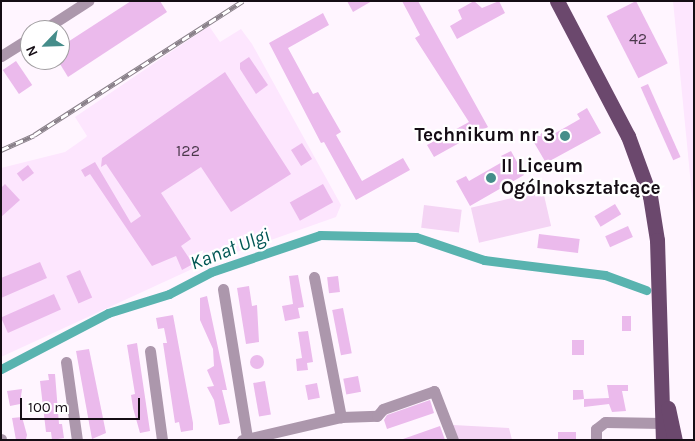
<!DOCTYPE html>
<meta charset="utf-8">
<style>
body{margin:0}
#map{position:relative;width:695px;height:441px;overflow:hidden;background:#fff5ff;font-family:Karla,sans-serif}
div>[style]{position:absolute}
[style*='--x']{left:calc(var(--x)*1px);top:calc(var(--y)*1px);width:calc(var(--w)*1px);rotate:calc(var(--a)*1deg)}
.built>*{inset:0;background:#fde6fe}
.green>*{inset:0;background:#f4d4f4;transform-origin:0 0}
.canal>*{height:9px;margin:-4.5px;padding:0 4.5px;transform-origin:4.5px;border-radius:4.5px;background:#59b3af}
.building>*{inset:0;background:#ebbaec;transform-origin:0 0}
.round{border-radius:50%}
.minor>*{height:11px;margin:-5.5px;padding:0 5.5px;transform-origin:5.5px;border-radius:5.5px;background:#ac97ac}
.major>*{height:15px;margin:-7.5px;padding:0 7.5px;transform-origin:7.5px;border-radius:7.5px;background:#6b486d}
.rail>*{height:4.5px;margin-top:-2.25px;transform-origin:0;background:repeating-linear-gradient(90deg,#fff 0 8px,#898089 0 16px);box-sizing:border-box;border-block:1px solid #898089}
.dots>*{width:14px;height:14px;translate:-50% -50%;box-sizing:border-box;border:2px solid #fff;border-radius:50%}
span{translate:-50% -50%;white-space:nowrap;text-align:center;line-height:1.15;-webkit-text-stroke:4.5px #fff;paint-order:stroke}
.number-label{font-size:16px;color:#4a384b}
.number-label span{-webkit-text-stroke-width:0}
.poi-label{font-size:19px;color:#150d15;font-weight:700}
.right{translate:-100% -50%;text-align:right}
.left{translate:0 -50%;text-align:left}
.water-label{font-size:20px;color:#015654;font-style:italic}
.frame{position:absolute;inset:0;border:2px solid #150d15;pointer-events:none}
.north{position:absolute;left:20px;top:20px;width:50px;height:50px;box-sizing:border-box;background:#fff;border:1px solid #a19ea1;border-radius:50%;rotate:246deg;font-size:14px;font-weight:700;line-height:20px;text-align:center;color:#150d15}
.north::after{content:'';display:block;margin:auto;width:18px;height:22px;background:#458d8a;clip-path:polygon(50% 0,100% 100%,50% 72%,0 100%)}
.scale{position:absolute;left:20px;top:398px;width:120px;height:22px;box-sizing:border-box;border:2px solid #150d15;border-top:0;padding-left:6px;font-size:15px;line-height:18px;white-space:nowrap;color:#150d15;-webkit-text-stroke:4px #fff;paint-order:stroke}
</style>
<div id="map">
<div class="built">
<div style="clip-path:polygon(673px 1px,694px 1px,694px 216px)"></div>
<div style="clip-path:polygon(209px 26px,220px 42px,241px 29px,252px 44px,341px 205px,336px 217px,203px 264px,1px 357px,1px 168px,65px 152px,85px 138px,87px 136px,75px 117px)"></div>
</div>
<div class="green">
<div style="left:543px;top:191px;width:36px;height:74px;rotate:77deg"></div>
<div style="left:424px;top:205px;width:38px;height:23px;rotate:7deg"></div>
<div style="clip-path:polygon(453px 425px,509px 428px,512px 440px,457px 440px)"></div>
</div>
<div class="canal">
<div style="--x:1;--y:369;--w:121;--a:-27.6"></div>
<div style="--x:108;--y:313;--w:64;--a:-17.3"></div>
<div style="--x:169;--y:294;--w:47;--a:-27.6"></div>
<div style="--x:211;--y:272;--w:115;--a:-18.7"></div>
<div style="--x:320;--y:235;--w:96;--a:1.2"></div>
<div style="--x:416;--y:237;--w:72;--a:18.7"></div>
<div style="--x:484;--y:260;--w:122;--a:7.1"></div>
<div style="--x:605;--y:275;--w:44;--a:20.1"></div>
</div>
<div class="building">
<div style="clip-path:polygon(131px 1px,160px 1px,167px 12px,68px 77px,60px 64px,60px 47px)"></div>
<div style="clip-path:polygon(347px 1px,372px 1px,353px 12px)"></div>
<div style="clip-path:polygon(402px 1px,418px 1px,488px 127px,434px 157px,427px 145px,469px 122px,415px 38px,420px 35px)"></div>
<div style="clip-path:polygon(474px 1px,482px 8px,499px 1px,505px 13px,457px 39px,450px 26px,462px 19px,458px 10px)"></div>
<div style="left:636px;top:1px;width:70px;height:33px;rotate:63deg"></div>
<div style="clip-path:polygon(323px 13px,329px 25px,288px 48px,313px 94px,318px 92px,341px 132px,336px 135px,362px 181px,403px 158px,410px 170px,356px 200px,324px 142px,321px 143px,269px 43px)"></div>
<div style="clip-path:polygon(249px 57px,268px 85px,256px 94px,240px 69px,240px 63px)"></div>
<div style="left:16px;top:61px;width:29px;height:16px;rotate:56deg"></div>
<div style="clip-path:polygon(225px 72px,291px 174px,231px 212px,201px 167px,161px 193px,191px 239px,181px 246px,193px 264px,182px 270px,176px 256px,152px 266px,90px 174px,85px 177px,81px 170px,95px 162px,131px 223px,141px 216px,106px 164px,101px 167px,102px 158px)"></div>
<div style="left:648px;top:84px;width:80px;height:8px;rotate:66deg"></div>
<div style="clip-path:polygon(587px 108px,601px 133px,546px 163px,532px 139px,542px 133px,545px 139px,580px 119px,577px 114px)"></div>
<div style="left:302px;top:143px;width:19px;height:13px;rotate:58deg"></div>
<div style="clip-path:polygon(511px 151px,524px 175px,470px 206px,456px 181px,466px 176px,469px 181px,504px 161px,501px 156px)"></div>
<div style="left:28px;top:165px;width:10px;height:14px;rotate:53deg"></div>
<div style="clip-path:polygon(5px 184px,20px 200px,1px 217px,1px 188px)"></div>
<div style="left:323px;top:184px;width:21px;height:38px;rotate:61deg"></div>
<div style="left:615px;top:204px;width:12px;height:24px;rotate:59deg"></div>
<div style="left:628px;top:226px;width:12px;height:25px;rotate:66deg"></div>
<div style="left:539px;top:234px;width:41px;height:14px;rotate:7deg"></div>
<div style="clip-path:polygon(40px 262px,47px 278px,1px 298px,1px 278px)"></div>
<div style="left:80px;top:270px;width:30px;height:15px;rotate:66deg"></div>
<div style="clip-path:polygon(298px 275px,304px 307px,298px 308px,300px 318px,285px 321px,282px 306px,293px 304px,289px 276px)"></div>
<div style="left:338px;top:276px;width:16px;height:11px;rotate:83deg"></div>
<div style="clip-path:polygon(249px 286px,252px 306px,257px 305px,259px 342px,246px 344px,237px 288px)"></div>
<div style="left:54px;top:294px;width:17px;height:58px;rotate:66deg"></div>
<div style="clip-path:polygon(207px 296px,227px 390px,222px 390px,230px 423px,219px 425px,214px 400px,207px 387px,214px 386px,207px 370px,214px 366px,213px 349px,200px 320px,200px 298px)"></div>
<div style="left:343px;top:308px;width:46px;height:11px;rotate:79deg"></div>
<div style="clip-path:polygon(173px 315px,193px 423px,193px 430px,181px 432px,179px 422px,175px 423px,163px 343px,167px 343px,164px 328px,158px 329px,156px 318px)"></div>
<div style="left:622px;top:316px;width:9px;height:15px"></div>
<div style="clip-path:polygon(308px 331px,313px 362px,307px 363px,308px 370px,297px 371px,296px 359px,302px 358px,298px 332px)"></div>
<div style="left:572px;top:340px;width:12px;height:15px"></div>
<div style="clip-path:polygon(137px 343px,150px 431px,140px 433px,133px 408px,131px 395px,135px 394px,127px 345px)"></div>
<div style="clip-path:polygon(89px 349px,106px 433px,92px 439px,76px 351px)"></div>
<div class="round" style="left:250px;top:355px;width:14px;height:14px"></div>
<div style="clip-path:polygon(48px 374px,55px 374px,59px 424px,62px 424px,64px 438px,52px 440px,51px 432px,46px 432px,40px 381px,49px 380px)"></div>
<div style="left:358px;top:376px;width:16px;height:15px;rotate:79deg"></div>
<div style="left:265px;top:381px;width:34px;height:12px;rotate:80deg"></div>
<div style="left:317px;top:383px;width:15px;height:12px;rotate:79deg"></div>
<div style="clip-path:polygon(607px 385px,628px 385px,628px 391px,622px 391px,626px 411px,612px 412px,609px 404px,584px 407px,584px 399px,573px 400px,573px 390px,583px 390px,584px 399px,609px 398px)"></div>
<div style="clip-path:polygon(22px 389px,20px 404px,10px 406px,7px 391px)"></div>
<div style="clip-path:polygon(430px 400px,434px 413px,387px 429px,384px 420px,387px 415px)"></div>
<div style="clip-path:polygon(22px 417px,27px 435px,26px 439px,16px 440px,12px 418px)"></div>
<div style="clip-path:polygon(440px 426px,445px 440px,404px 440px,403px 439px)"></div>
<div style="left:558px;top:432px;width:18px;height:8px"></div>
</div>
<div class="minor">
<div style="--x:43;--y:30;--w:54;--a:-32.8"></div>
<div style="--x:1;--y:56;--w:34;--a:-32"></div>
<div style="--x:314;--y:277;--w:143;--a:79.1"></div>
<div style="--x:223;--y:289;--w:151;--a:80.8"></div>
<div style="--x:150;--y:351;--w:90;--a:82.3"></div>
<div style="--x:66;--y:362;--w:79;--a:82"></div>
<div style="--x:1;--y:439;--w:1;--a:90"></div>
<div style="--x:242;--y:440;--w:102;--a:-13.1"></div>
<div style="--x:341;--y:417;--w:36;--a:-2"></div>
<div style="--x:377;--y:416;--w:9;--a:-49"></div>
<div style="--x:383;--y:409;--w:54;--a:-19.4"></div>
<div style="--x:434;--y:391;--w:53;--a:68.8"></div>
<div style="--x:596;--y:440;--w:11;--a:-90"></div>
<div style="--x:596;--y:429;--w:11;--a:-38"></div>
<div style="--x:605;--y:422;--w:57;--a:1"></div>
</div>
<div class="major">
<div style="--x:557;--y:1;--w:153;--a:62.3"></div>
<div style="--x:628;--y:136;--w:64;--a:69.9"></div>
<div style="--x:650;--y:196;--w:45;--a:81"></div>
<div style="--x:657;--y:240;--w:200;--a:88.3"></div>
<div style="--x:668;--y:408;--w:33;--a:78"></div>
</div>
<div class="rail">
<div style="--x:1;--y:150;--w:36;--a:-24"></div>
<div style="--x:34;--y:135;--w:248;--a:-32.7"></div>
</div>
<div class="dots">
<div style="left:565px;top:136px;background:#458d8a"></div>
<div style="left:491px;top:178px;background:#458d8a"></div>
</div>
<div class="number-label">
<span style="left:638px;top:39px">42</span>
<span style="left:188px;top:151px">122</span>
</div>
<div class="poi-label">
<span class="right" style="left:555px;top:136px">Technikum nr 3</span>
<span class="left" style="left:501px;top:178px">II Liceum<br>Ogólnokształcące</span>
</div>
<div class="water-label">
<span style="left:230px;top:249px;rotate:-21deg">Kanał Ulgi</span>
</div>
<div class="frame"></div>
<div class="north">N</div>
<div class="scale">100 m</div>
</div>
